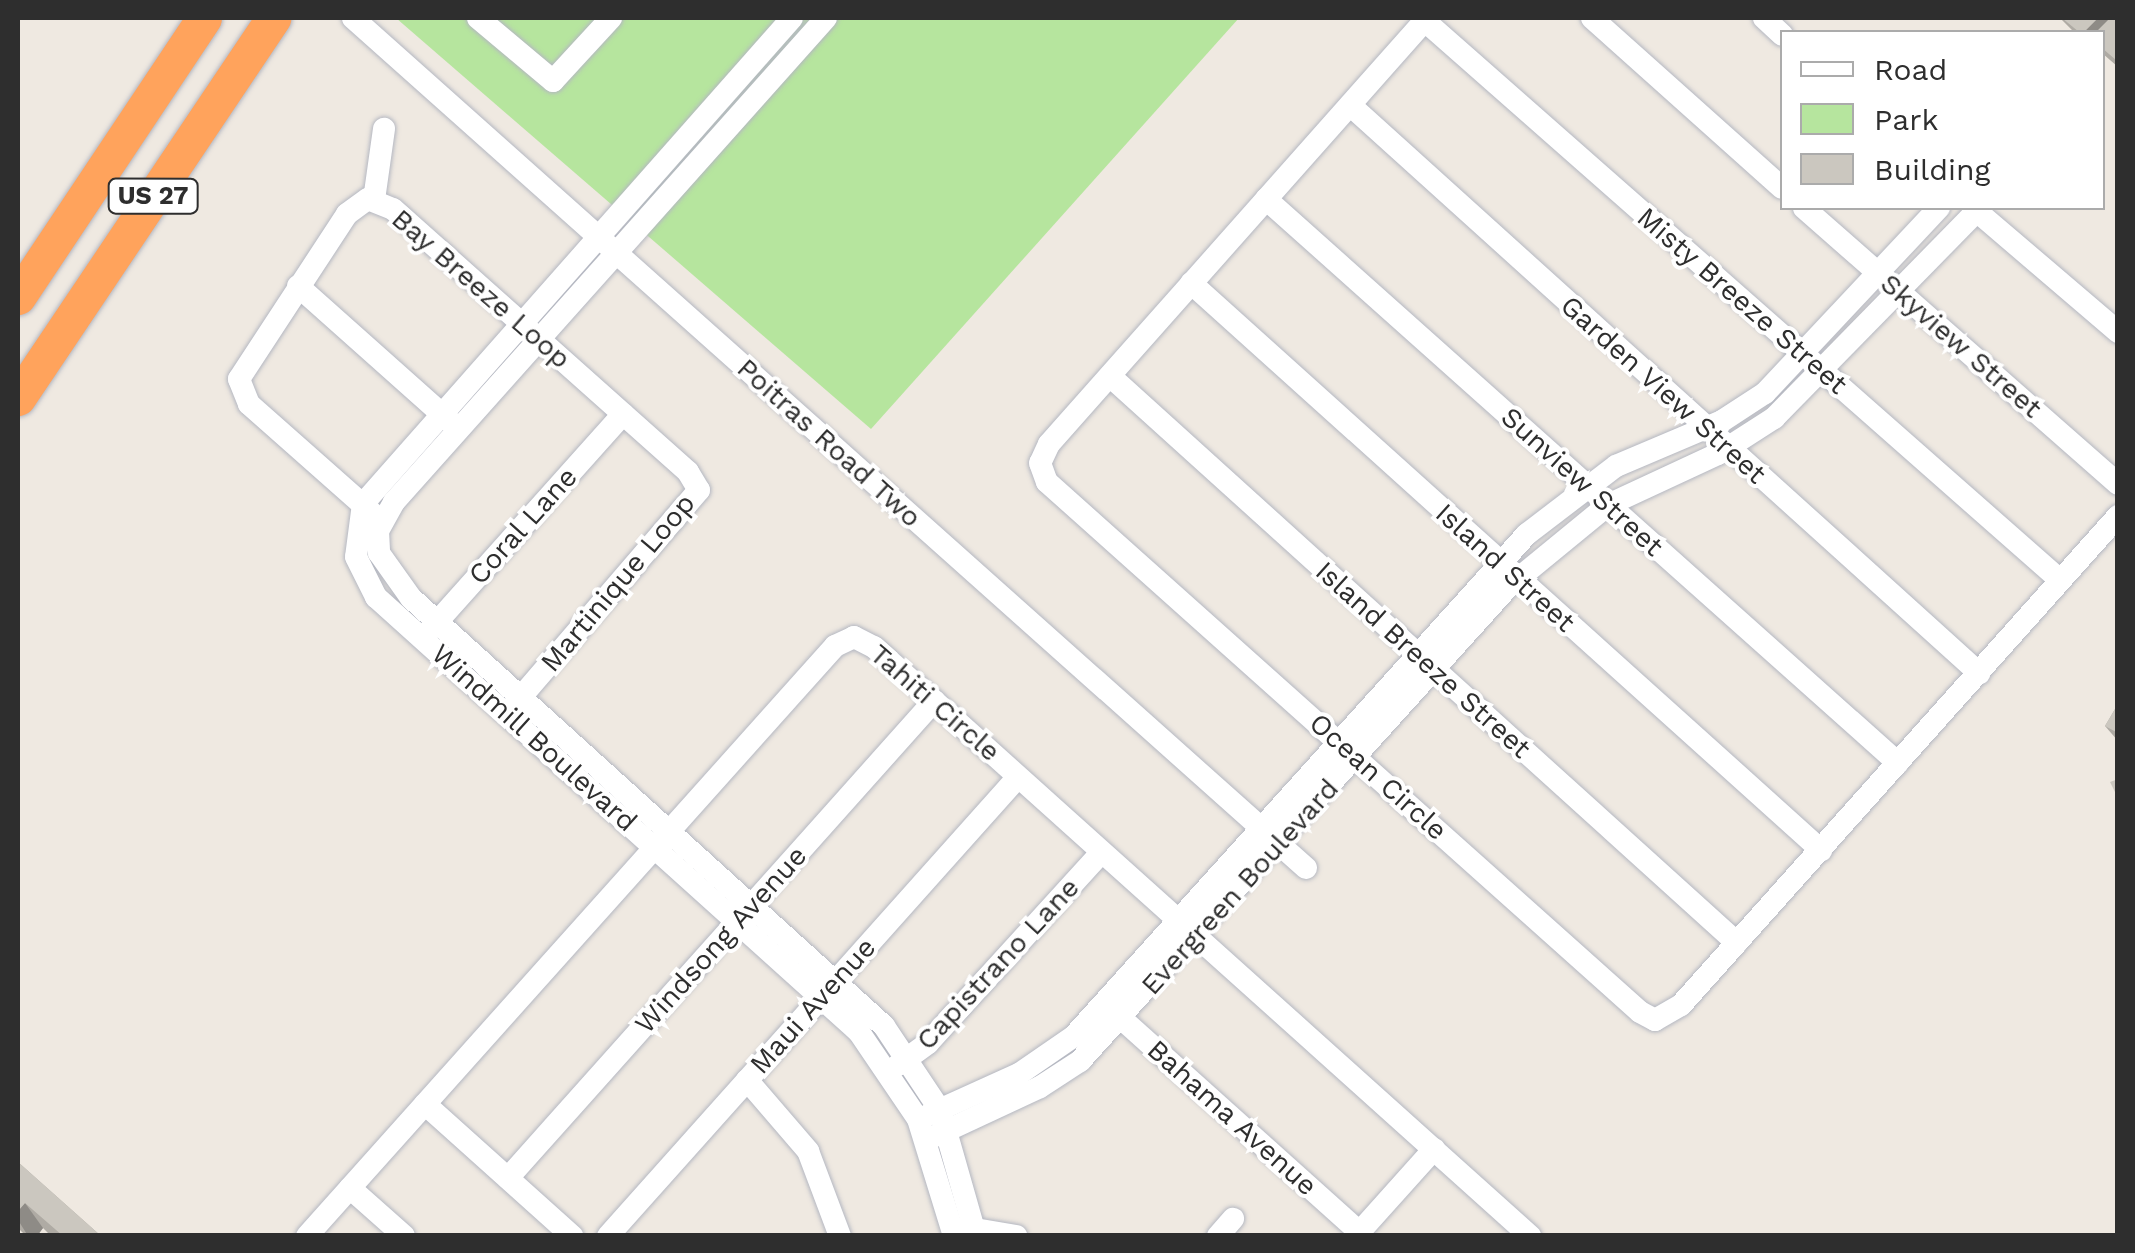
<!DOCTYPE html>
<style>
body{margin:0}
#map{position:relative;width:2135px;height:1253px;overflow:hidden;background:#efe9e1;font-family:"Work Sans",sans-serif}
div>[style]{position:absolute}
[style*='--x']{left:calc(var(--x)*1px);top:calc(var(--y)*1px);width:calc(var(--w)*1px);rotate:calc(var(--a)*1deg)}
.green>*{inset:0;background:#b6e59e}
.roads{filter:drop-shadow(0 0 2px #b4b7c1) drop-shadow(0 0 2px #b4b7c1)}
.minor>*{height:22px;margin:-11px;padding:0 11px;transform-origin:11px;border-radius:11px;background:#fff}
.highway>*{height:35px;margin:-17.5px;padding:0 17.5px;transform-origin:17.5px;border-radius:17.5px;background:#ffa35c}
.wall>*{inset:0;background:#afaba4}
.shaded-wall>*{inset:0;background:#8e8b86}
.building>*{inset:0;background:#cbc7bf}
span{translate:-50% -50%;white-space:nowrap;text-align:center;line-height:1.15;-webkit-text-stroke:8px #fff;paint-order:stroke}
.shield-label span{padding:2px 8px;background:#fff;border:2px solid;border-radius:8px;-webkit-text-stroke-width:0}
.shield-label{font-size:25px;color:#2e2e2e;font-weight:700}
.street-label{font-size:28px;color:#2e2e2e}
.frame{position:absolute;inset:0;border:20px solid #2e2e2e;pointer-events:none}
.legend{position:absolute;left:1780px;top:30px;width:325px;height:180px;box-sizing:border-box;background:#fff;border:2px solid #ababab;margin:0;padding:12px 18px;list-style:none;font-size:30px;color:#2e2e2e}
.legend li{display:flex;align-items:center;gap:20px;height:50px}
.legend b{width:50px;border:2px solid #ababab}
</style>
<div id="map">
<div class="green">
<div style="clip-path:polygon(396px 18px,1239px 18px,871px 429px)"></div>
</div>
<div class="roads">
<div class="minor">
<div style="--x:353;--y:18;--w:1277;--a:41.73"></div>
<div style="--x:478;--y:18;--w:98;--a:40"></div>
<div style="--x:553;--y:81;--w:86;--a:-47.4"></div>
<div style="--x:792;--y:18;--w:648;--a:131.44"></div>
<div style="--x:363;--y:504;--w:53;--a:97.5"></div>
<div style="--x:356;--y:557;--w:45;--a:63.4"></div>
<div style="--x:376;--y:597;--w:650;--a:42.01"></div>
<div style="--x:859;--y:1032;--w:105;--a:55.9"></div>
<div style="--x:918;--y:1119;--w:122;--a:72.9"></div>
<div style="--x:826;--y:18;--w:649;--a:131.75"></div>
<div style="--x:394;--y:502;--w:33;--a:119"></div>
<div style="--x:378;--y:531;--w:22;--a:87"></div>
<div style="--x:379;--y:553;--w:55;--a:54.6"></div>
<div style="--x:411;--y:598;--w:638;--a:42.14"></div>
<div style="--x:884;--y:1026;--w:101;--a:56.3"></div>
<div style="--x:940;--y:1110;--w:131;--a:74.1"></div>
<div style="--x:1427;--y:18;--w:570;--a:131.58"></div>
<div style="--x:1049;--y:444;--w:21;--a:115"></div>
<div style="--x:1040;--y:463;--w:20;--a:70"></div>
<div style="--x:1047;--y:482;--w:795;--a:41.79"></div>
<div style="--x:1640;--y:1012;--w:17;--a:28"></div>
<div style="--x:1655;--y:1020;--w:30;--a:-30"></div>
<div style="--x:1681;--y:1005;--w:656;--a:-48.21"></div>
<div style="--x:1592;--y:18;--w:255;--a:41.8"></div>
<div style="--x:1764;--y:18;--w:25;--a:43"></div>
<div style="--x:1425;--y:21;--w:846;--a:41.36"></div>
<div style="--x:1350;--y:105;--w:848;--a:42.08"></div>
<div style="--x:1266;--y:199;--w:847;--a:41.75"></div>
<div style="--x:374;--y:200;--w:72;--a:-82"></div>
<div style="--x:1804;--y:208;--w:418;--a:41.3"></div>
<div style="--x:1973;--y:208;--w:191;--a:40.5"></div>
<div style="--x:1191;--y:283;--w:848;--a:41.99"></div>
<div style="--x:298;--y:286;--w:206;--a:41.7"></div>
<div style="--x:1110;--y:376;--w:845;--a:42.12"></div>
<div style="--x:371;--y:512;--w:163;--a:-138.5"></div>
<div style="--x:249;--y:404;--w:27;--a:-112"></div>
<div style="--x:239;--y:379;--w:197;--a:-56.8"></div>
<div style="--x:347;--y:214;--w:26;--a:-36"></div>
<div style="--x:368;--y:199;--w:27;--a:22"></div>
<div style="--x:393;--y:209;--w:395;--a:41.7"></div>
<div style="--x:688;--y:472;--w:21;--a:59"></div>
<div style="--x:699;--y:490;--w:284;--a:130.7"></div>
<div style="--x:429;--y:631;--w:291;--a:-48.2"></div>
<div style="--x:1113;--y:1011;--w:331;--a:41.9"></div>
<div style="--x:898;--y:1065;--w:37;--a:-36"></div>
<div style="--x:928;--y:1043;--w:258;--a:-47.7"></div>
<div style="--x:747;--y:1080;--w:94;--a:49.3"></div>
<div style="--x:808;--y:1151;--w:91;--a:69.4"></div>
<div style="--x:425;--y:1104;--w:198;--a:41.9"></div>
<div style="--x:928;--y:1115;--w:100;--a:-24.3"></div>
<div style="--x:1019;--y:1074;--w:67;--a:-34.6"></div>
<div style="--x:1074;--y:1036;--w:676;--a:-47.94"></div>
<div style="--x:1527;--y:534;--w:112;--a:-37.4"></div>
<div style="--x:1616;--y:466;--w:115;--a:-23"></div>
<div style="--x:1722;--y:421;--w:51;--a:-33.1"></div>
<div style="--x:1765;--y:393;--w:254;--a:-46.8"></div>
<div style="--x:935;--y:1136;--w:116;--a:-25"></div>
<div style="--x:1040;--y:1087;--w:48;--a:-33"></div>
<div style="--x:1080;--y:1061;--w:639;--a:-47.92"></div>
<div style="--x:1508;--y:587;--w:129;--a:-39.4"></div>
<div style="--x:1608;--y:505;--w:121;--a:-24.9"></div>
<div style="--x:1718;--y:454;--w:67;--a:-32.7"></div>
<div style="--x:1774;--y:418;--w:290;--a:-45.6"></div>
<div style="--x:508;--y:1178;--w:640;--a:-48.23"></div>
<div style="--x:350;--y:1188;--w:72;--a:41.6"></div>
<div style="--x:975;--y:1229;--w:42;--a:9.7"></div>
<div style="--x:307;--y:1236;--w:792;--a:-48.17"></div>
<div style="--x:835;--y:646;--w:21;--a:-25"></div>
<div style="--x:854;--y:637;--w:22;--a:27"></div>
<div style="--x:874;--y:647;--w:882;--a:41.92"></div>
<div style="--x:608;--y:1236;--w:615;--a:-48.23"></div>
<div style="--x:1218;--y:1236;--w:23;--a:-49"></div>
<div style="--x:1356;--y:1236;--w:117;--a:-48.1"></div>
</div>
<div class="highway">
<div style="--x:18;--y:297;--w:335;--a:-56.3"></div>
<div style="--x:18;--y:398;--w:458;--a:-56.1"></div>
</div>
</div>
<div class="wall">
<div style="clip-path:polygon(2057px 18px,2118px 18px,2118px 67px,2102px 53px,2102px 32px,2074px 32px,2061px 19px,2060px 20px)"></div>
<div style="clip-path:polygon(2118px 704px,2118px 741px,2105px 726px)"></div>
<div style="clip-path:polygon(18px 1162px,101px 1236px,51px 1236px,43px 1228px,37px 1236px,26px 1236px,18px 1228px)"></div>
</div>
<div class="shaded-wall">
<div style="clip-path:polygon(2098px 18px,2118px 18px,2102px 32px,2084px 32px)"></div>
<div style="clip-path:polygon(25px 1203px,43px 1228px,37px 1236px,28px 1236px,18px 1220px,18px 1211px)"></div>
</div>
<div class="building">
<div style="clip-path:polygon(2062px 18px,2098px 18px,2084px 32px,2079px 32px)"></div>
<div style="clip-path:polygon(2110px 18px,2118px 18px,2118px 58px,2116px 60px,2102px 48px,2102px 32px,2096px 32px)"></div>
<div style="clip-path:polygon(2118px 704px,2118px 733px,2105px 726px)"></div>
<div style="clip-path:polygon(2118px 779px,2118px 798px,2110px 782px)"></div>
<div style="clip-path:polygon(18px 1162px,101px 1236px,63px 1236px,25px 1203px,18px 1211px)"></div>
</div>
<div class="shield-label">
<span style="left:153px;top:196px">US 27</span>
</div>
<div class="street-label">
<span style="left:481px;top:289px;rotate:41deg">Bay Breeze Loop</span>
<span style="left:1742px;top:301px;rotate:41deg">Misty Breeze Street</span>
<span style="left:1961px;top:346px;rotate:41deg">Skyview Street</span>
<span style="left:1663px;top:390px;rotate:42deg">Garden View Street</span>
<span style="left:829px;top:443px;rotate:42deg">Poitras Road Two</span>
<span style="left:1582px;top:482px;rotate:42deg">Sunview Street</span>
<span style="left:523px;top:526px;rotate:-48deg">Coral Lane</span>
<span style="left:1505px;top:568px;rotate:42deg">Island Street</span>
<span style="left:618px;top:583px;rotate:-50deg">Martinique Loop</span>
<span style="left:1423px;top:660px;rotate:42deg">Island Breeze Street</span>
<span style="left:935px;top:703px;rotate:41deg">Tahiti Circle</span>
<span style="left:534px;top:738px;rotate:42deg">Windmill Boulevard</span>
<span style="left:1378px;top:777px;rotate:42deg">Ocean Circle</span>
<span style="left:1240px;top:887px;rotate:-48deg">Evergreen Boulevard</span>
<span style="left:721px;top:940px;rotate:-48deg">Windsong Avenue</span>
<span style="left:998px;top:964px;rotate:-47deg">Capistrano Lane</span>
<span style="left:813px;top:1006px;rotate:-48deg">Maui Avenue</span>
<span style="left:1232px;top:1118px;rotate:42deg">Bahama Avenue</span>
</div>
<div class="frame"></div>
<ul class="legend">
<li><b style="height:12px;background:#fff"></b>Road</li>
<li><b style="height:28px;background:#b6e59e"></b>Park</li>
<li><b style="height:28px;background:#cbc7bf"></b>Building</li>
</ul>
</div>
